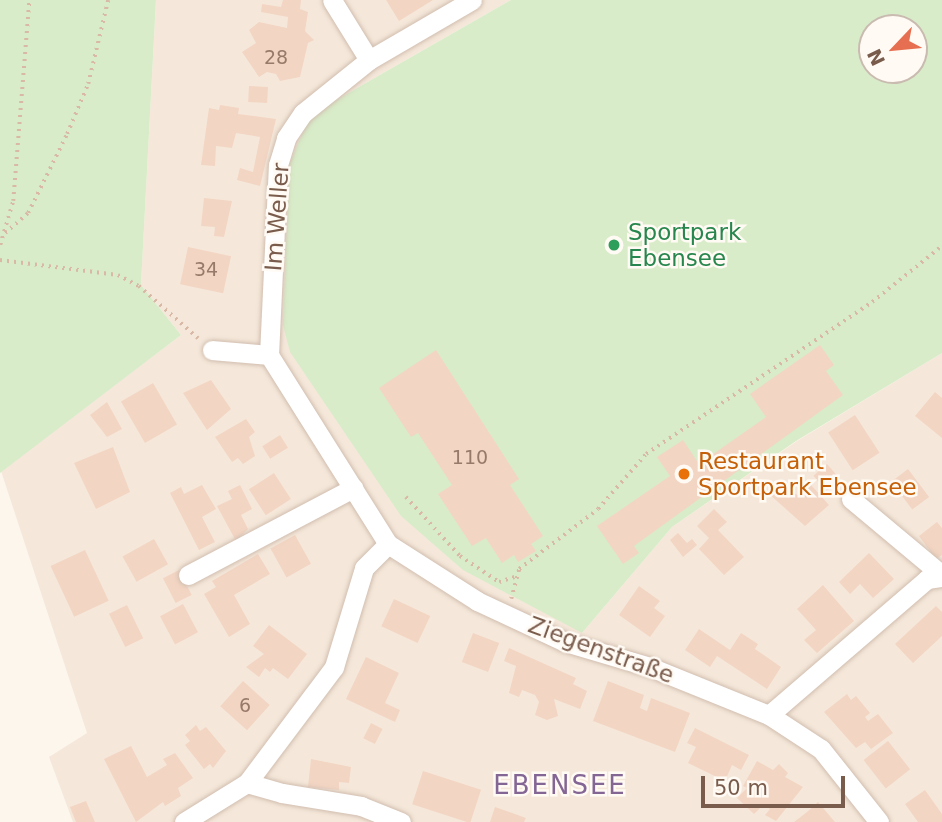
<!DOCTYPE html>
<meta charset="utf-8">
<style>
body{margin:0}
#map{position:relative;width:942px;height:822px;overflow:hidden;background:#fdf6ec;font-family:"DejaVu Sans",sans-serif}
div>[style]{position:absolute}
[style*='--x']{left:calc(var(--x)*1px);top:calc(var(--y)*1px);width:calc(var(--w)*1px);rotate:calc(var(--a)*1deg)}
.residential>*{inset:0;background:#f5e8da}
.green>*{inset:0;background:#d8ecc9}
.building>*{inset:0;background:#f3d5c3;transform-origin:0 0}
.path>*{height:3.5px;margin-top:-1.75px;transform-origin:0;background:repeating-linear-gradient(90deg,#d9b8a5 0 2px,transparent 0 7px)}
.roads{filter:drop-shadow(0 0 2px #d1beb0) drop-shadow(0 0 2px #d1beb0)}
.minor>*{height:19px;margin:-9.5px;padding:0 9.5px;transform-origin:9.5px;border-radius:9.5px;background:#fff}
.dots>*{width:19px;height:19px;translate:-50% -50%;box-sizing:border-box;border:4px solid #fffaf3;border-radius:50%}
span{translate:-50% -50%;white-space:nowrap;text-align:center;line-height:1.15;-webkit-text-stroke:5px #fffaf3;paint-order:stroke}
.number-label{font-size:19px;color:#987a6a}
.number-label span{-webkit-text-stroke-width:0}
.street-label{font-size:23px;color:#7a5c4d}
.leisure-label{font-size:23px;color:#27864d}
.left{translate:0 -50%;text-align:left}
.food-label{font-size:23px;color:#c56008}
.quarter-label{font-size:26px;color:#846695;letter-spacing:2px}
.north{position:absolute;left:858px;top:14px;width:70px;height:70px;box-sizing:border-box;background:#fffaf3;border:2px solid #cabbb1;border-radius:50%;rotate:244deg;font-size:19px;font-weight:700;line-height:28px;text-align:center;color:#7a5c4d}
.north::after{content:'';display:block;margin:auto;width:24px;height:32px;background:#e76f51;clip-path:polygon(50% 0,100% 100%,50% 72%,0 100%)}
.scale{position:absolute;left:701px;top:776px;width:144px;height:32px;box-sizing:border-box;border:4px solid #7a5c4d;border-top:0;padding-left:9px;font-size:21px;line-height:24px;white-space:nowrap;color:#7a5c4d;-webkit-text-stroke:5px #fffaf3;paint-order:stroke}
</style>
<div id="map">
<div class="residential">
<div style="clip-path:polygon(156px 0,511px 0,310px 115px,582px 633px,672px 527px,797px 441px,942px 353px,942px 822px,73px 822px,49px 757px,87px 733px,1px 471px,181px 335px,141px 285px)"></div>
</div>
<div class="green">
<div style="clip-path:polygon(0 0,156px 0,141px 285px,181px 335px,0 473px)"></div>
<div style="clip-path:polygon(evenodd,511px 0,942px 0,942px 353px,796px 441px,672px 527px,582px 633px,463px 570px,401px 516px,290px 352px,283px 325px,289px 165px,310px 115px,511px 0,872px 28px,914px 28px,914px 70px,872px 70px,872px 28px)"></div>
</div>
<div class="building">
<div style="clip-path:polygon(283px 0,301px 0,300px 9px,308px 12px,305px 31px,314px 40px,308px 43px,300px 77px,280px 81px,276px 74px,267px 72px,259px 77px,242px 52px,256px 43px,249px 30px,259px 22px,287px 28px,288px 17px,261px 12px,262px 4px,281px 7px)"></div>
<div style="clip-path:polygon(386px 0,433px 0,399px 21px)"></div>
<div style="left:249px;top:86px;width:19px;height:16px;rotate:3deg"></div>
<div style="clip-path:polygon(220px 105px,239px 108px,238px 114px,276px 119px,260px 186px,237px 180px,240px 168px,253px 172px,260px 137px,236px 133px,232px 148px,216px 146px,215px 166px,201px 165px,209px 108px,219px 110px)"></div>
<div style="clip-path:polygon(204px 198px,232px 201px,224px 237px,214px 236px,215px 227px,201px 226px)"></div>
<div style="left:188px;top:247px;width:44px;height:38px;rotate:12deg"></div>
<div style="clip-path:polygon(820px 345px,834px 365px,826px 371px,843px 395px,634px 546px,639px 553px,623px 564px,597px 526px,670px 476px,657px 457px,683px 440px,699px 464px,766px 417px,750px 394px)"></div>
<div style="clip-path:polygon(436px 350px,519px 479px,510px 485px,543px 536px,531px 544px,536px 551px,518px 562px,514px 555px,502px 563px,486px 538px,472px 546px,438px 494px,452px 485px,418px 433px,411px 437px,379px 388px)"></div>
<div style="clip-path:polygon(211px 380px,231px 409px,207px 430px,183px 393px)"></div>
<div style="left:153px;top:383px;width:48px;height:37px;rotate:60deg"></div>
<div style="clip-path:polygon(935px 392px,942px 398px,942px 438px,915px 416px)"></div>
<div style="clip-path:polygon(107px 402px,122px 429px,107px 437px,90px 415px)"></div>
<div style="left:855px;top:415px;width:45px;height:32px;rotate:57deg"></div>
<div style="clip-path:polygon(246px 419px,255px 432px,249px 437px,255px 456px,243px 464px,238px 458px,232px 462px,215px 437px)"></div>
<div style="left:280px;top:435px;width:15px;height:21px;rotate:58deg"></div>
<div style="clip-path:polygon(113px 447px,130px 492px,96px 509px,74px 463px)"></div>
<div style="left:827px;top:464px;width:20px;height:18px;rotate:49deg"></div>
<div style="left:908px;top:469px;width:35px;height:21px;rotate:53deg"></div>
<div style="left:274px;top:473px;width:31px;height:30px;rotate:57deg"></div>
<div style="clip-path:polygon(780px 484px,799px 496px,811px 485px,829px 505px,805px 526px,769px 494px)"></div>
<div style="clip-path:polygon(202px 485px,216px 509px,202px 517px,215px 542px,199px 550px,170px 493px,181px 487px,184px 494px)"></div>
<div style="clip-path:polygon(240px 485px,252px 509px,241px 515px,248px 529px,236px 541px,217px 506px,232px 499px,228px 491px)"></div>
<div style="clip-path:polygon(714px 509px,727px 522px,718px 530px,744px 557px,724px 575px,699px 549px,709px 538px,697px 526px)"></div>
<div style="clip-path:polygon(937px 522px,942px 528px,942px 555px,936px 559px,919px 536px)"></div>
<div style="clip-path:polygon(678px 533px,687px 543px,692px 539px,697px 545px,683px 557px,670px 540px)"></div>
<div style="left:295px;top:535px;width:33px;height:28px;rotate:61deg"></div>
<div style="left:154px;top:539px;width:29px;height:36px;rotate:61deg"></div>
<div style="left:85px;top:550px;width:56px;height:38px;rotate:65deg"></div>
<div style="clip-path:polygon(869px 553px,894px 579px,873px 598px,860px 584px,850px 594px,839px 582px)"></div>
<div style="clip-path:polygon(258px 554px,270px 574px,234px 595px,250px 624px,229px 637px,204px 594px,216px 587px,212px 581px)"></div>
<div style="left:179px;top:570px;width:28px;height:18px;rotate:63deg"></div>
<div style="clip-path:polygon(823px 585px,854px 621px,817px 653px,804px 640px,816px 630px,797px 609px)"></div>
<div style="clip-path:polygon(639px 586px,660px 601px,654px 608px,665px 616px,650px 637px,619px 615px)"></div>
<div style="left:394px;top:599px;width:40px;height:30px;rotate:25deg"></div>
<div style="left:183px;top:604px;width:32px;height:26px;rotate:62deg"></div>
<div style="left:127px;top:605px;width:37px;height:20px;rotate:64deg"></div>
<div style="clip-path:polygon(936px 606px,942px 612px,942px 636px,913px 663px,895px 644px)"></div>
<div style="clip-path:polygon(269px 625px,307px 654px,288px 679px,273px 668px,270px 672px,265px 668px,259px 677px,246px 667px,264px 654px,253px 646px)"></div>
<div style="clip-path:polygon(699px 629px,730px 650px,741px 633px,758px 644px,755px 649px,781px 667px,767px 689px,717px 656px,710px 667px,685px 650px)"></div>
<div style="left:473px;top:633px;width:28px;height:31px;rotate:21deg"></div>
<div style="clip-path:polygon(509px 648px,576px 678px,573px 684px,587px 691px,580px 709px,554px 699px,558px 716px,547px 720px,535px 715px,539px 702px,535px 695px,522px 690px,519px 697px,509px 693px,516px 666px,504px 661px)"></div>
<div style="clip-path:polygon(366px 657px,399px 673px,385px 703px,400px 710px,395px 722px,346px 699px)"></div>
<div style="left:243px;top:681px;width:36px;height:34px;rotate:42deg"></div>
<div style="clip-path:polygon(608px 681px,644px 695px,640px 708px,647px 711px,651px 698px,690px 713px,675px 752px,593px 721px)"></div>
<div style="clip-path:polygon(847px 694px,851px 700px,856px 696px,870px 713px,865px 717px,868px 721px,878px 714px,893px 733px,871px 749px,865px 742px,856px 748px,824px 712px)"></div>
<div style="left:371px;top:723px;width:13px;height:17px;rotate:27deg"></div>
<div style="clip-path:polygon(196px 725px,200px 731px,206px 727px,226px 751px,213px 768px,210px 764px,204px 769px,185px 745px,190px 741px,185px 735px)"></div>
<div style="clip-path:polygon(695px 728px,749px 755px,741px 770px,732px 765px,725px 781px,688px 763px,696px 747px,687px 743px)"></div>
<div style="left:888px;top:741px;width:36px;height:31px;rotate:52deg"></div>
<div style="clip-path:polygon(131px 746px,147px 777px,167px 765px,163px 759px,175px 753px,193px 778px,178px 788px,181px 796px,165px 806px,163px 802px,136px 822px,104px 759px)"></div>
<div style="clip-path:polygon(311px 759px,351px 767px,349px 783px,339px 782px,339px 790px,308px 787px)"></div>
<div style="clip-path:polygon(757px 761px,773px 770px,779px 764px,788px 773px,785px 777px,803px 787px,776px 821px,765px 815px,770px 809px,763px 805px,754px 814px,737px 798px,747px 788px,743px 786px)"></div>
<div style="left:423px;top:771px;width:61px;height:35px;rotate:18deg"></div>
<div style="clip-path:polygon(925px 790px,942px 814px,942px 822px,918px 822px,905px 804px)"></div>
<div style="clip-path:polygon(86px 801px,95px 822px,76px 822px,70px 807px)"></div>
<div style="clip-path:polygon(818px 802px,835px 822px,794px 822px,807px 812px)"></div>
<div style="clip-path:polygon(495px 807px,526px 818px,524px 822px,490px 822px)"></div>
</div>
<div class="path">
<div style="--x:5;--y:233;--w:30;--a:-41"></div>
<div style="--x:28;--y:213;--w:88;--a:-63.7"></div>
<div style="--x:67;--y:134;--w:54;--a:-67.2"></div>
<div style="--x:88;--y:84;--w:86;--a:-76.6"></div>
<div style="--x:0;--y:245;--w:46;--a:-73.5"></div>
<div style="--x:13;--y:201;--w:202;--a:-85.4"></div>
<div style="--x:0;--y:260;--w:119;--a:7.2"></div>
<div style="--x:118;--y:275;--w:24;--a:28"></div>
<div style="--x:139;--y:286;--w:79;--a:41.4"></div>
<div style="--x:406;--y:497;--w:80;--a:47.5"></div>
<div style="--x:460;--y:556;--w:47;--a:33.7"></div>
<div style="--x:499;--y:582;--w:19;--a:-18"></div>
<div style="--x:511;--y:599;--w:31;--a:-75"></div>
<div style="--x:519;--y:569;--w:99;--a:-37.2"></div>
<div style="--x:598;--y:509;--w:73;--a:-48.9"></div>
<div style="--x:646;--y:454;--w:272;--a:-33.9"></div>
<div style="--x:872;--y:302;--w:90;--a:-38.7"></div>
</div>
<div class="roads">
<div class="minor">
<div style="--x:369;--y:60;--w:119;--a:-30.2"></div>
<div style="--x:212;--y:350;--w:57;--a:5"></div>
<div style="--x:269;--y:355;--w:223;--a:57.8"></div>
<div style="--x:388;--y:544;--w:106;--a:32.6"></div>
<div style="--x:477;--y:601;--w:97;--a:25"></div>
<div style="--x:565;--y:642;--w:89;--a:16.4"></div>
<div style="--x:650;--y:667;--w:128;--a:22"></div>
<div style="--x:769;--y:715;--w:62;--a:33.2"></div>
<div style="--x:821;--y:749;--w:93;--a:51.5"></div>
<div style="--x:269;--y:355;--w:190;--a:-87.3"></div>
<div style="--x:278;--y:165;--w:28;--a:-73"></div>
<div style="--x:286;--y:138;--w:30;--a:-56"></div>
<div style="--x:303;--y:113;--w:85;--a:-38.8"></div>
<div style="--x:369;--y:60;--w:70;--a:-121.7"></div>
<div style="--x:851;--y:499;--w:119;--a:39.9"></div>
<div style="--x:188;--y:575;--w:187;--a:-27.8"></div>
<div style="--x:769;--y:715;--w:208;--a:-40.7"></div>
<div style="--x:927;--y:579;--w:15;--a:-8"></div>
<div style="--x:247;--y:783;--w:36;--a:16"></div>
<div style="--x:282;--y:793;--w:80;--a:9.3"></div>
<div style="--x:361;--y:806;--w:43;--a:21.8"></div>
<div style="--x:184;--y:822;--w:74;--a:-31.8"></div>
<div style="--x:247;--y:783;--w:145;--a:-53.1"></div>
<div style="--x:334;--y:667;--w:103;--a:-73.1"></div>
<div style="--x:364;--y:568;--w:34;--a:-45"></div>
</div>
</div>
<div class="dots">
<div style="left:614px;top:245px;background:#2e9e5b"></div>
<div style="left:684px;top:474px;background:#e8710a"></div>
</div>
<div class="number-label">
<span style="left:276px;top:58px">28</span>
<span style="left:206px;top:270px">34</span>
<span style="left:470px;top:458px">110</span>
<span style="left:245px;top:706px">6</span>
</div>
<div class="street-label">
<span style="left:277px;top:217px;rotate:-86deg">Im Weller</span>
<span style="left:601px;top:650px;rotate:20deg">Ziegenstraße</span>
</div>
<div class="leisure-label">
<span class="left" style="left:628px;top:245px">Sportpark<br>Ebensee</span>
</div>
<div class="food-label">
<span class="left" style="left:698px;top:474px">Restaurant<br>Sportpark Ebensee</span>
</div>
<div class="quarter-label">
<span style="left:560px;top:786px">EBENSEE</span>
</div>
<div class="north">N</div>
<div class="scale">50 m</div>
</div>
